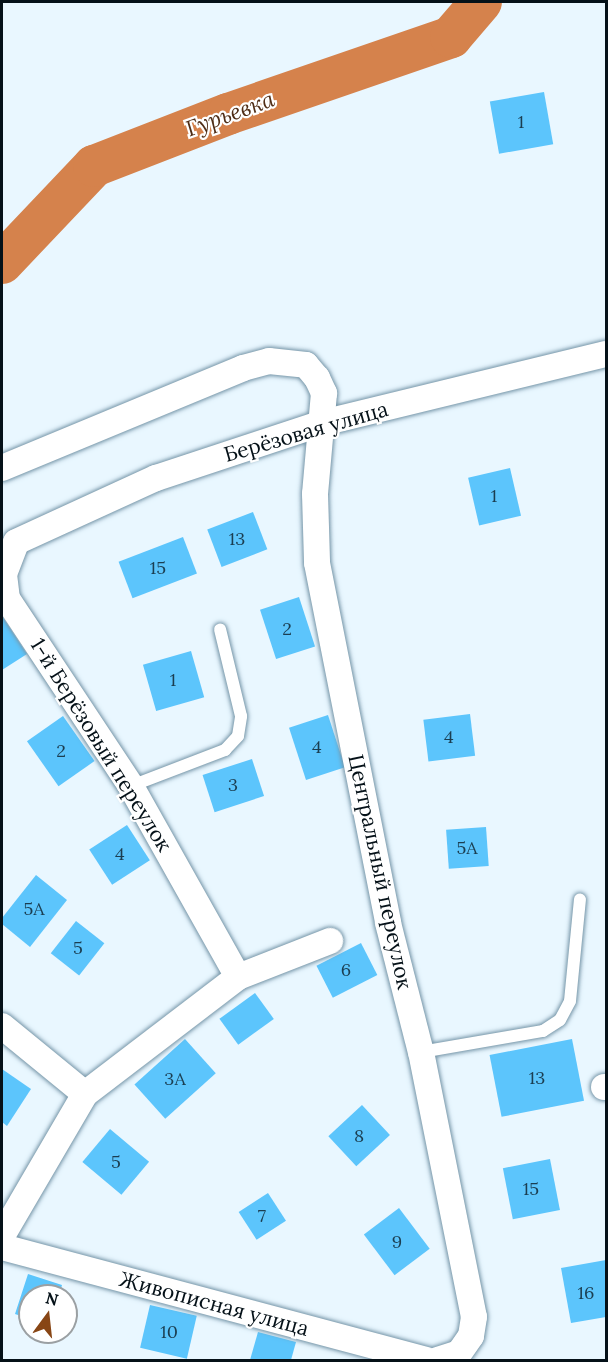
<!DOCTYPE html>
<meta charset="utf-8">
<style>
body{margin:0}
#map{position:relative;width:608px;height:1362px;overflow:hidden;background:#e9f7ff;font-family:Lora,serif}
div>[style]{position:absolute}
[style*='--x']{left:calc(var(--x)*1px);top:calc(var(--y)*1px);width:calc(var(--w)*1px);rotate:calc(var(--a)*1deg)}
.river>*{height:42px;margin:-21px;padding:0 21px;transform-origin:21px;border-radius:21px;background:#d5824c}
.building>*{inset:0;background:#5cc5fc;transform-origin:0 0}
.roads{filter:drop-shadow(0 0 2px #7595a8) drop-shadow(0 0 2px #7595a8)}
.service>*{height:12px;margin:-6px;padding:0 6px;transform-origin:6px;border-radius:6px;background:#fff}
.minor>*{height:26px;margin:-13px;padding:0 13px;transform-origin:13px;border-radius:13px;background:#fff}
span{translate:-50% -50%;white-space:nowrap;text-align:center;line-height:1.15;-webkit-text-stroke:4.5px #fff;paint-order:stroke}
.number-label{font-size:18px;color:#1b3e51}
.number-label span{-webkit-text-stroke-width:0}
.street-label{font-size:21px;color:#051118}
.water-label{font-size:22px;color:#4f2d16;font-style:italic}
.frame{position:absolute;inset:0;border:3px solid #051118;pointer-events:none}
.north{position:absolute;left:18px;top:1284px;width:60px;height:60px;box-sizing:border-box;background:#fff;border:2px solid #9ba0a3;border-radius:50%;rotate:15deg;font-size:16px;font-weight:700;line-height:24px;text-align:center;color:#051118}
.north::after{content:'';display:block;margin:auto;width:21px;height:27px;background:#884615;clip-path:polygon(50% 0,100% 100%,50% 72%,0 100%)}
</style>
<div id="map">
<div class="river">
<div style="--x:2;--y:263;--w:134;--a:-46.5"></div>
<div style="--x:94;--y:166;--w:144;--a:-21.2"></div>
<div style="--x:228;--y:114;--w:236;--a:-19"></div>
<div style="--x:451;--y:37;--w:46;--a:-49.4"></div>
</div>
<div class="building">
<div style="left:544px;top:92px;width:53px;height:55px;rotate:80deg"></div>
<div style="left:510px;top:468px;width:49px;height:43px;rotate:77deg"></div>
<div style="left:253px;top:512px;width:40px;height:49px;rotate:69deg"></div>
<div style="left:183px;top:537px;width:39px;height:69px;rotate:69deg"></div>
<div style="left:299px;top:597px;width:52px;height:41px;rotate:72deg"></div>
<div style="clip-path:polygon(2px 616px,27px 654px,2px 670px)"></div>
<div style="left:191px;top:651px;width:48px;height:50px;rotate:74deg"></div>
<div style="left:470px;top:714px;width:42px;height:47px;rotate:83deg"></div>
<div style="left:328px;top:715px;width:55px;height:41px;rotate:72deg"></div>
<div style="left:63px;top:716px;width:55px;height:44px;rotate:55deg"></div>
<div style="left:252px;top:759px;width:39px;height:52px;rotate:72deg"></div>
<div style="left:127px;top:825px;width:42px;height:45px;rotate:57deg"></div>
<div style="left:486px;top:827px;width:39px;height:40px;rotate:86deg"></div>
<div style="clip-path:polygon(36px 875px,67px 900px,30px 947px,2px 924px,2px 918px)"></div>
<div style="left:76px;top:921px;width:36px;height:41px;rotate:38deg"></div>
<div style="left:361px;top:943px;width:36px;height:50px;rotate:63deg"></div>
<div style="left:255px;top:993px;width:32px;height:44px;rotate:54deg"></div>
<div style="left:185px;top:1039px;width:46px;height:68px;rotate:48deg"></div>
<div style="left:572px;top:1039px;width:63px;height:84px;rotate:79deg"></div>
<div style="clip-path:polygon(2px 1069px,31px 1089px,7px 1126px,2px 1122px)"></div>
<div style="left:362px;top:1105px;width:41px;height:46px;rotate:47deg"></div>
<div style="left:110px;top:1129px;width:51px;height:43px;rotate:40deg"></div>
<div style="left:550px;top:1159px;width:52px;height:48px;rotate:79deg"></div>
<div style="left:268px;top:1193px;width:33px;height:35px;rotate:57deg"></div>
<div style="left:399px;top:1208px;width:51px;height:44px;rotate:53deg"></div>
<div style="clip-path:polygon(606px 1260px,606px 1317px,571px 1323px,561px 1268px)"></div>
<div style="clip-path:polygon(28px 1274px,62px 1285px,59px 1296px,30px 1296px,30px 1319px,15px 1314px)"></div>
<div style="left:150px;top:1305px;width:48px;height:44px;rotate:13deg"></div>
<div style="clip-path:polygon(258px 1332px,296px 1342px,291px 1360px,250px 1360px)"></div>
</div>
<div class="roads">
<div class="service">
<div style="--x:131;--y:786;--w:101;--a:-21"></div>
<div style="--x:225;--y:750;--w:19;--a:-47"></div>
<div style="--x:238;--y:736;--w:20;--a:-81"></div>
<div style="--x:241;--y:716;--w:89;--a:-103.6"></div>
<div style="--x:421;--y:1052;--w:124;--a:-9.8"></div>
<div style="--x:543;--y:1031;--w:20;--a:-33"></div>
<div style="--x:560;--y:1020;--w:21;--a:-62"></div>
<div style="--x:570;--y:1001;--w:102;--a:-84.4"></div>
</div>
<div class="minor">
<div style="--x:2;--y:468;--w:261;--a:-22.5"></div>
<div style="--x:243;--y:368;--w:27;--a:-15"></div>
<div style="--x:269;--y:361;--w:37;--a:6"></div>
<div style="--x:306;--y:365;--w:17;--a:50"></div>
<div style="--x:317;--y:378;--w:17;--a:65"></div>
<div style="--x:324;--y:393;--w:101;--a:95.1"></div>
<div style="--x:315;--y:494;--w:69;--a:88.3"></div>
<div style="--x:317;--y:563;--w:367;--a:78.8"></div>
<div style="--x:388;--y:923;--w:133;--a:75.7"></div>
<div style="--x:421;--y:1052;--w:270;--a:78.7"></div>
<div style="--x:474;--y:1317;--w:19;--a:99"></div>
<div style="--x:471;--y:1336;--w:21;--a:125"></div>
<div style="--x:459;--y:1353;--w:23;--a:162"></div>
<div style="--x:238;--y:977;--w:219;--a:-119.3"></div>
<div style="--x:131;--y:786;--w:224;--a:-123.5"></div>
<div style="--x:7;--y:599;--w:25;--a:-97"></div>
<div style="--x:4;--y:574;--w:34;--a:-69"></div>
<div style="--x:16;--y:542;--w:154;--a:-24.6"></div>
<div style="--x:156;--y:478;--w:175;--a:-18.3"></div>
<div style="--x:322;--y:423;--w:292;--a:-13.7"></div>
<div style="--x:2;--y:1026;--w:107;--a:39.3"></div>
<div style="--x:604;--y:1087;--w:2;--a:0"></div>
<div style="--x:2;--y:1236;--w:164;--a:-59.7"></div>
<div style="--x:85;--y:1094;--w:193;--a:-37.4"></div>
<div style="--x:238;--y:977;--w:99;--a:-21.4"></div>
<div style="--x:2;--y:1247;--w:439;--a:14.9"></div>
</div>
</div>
<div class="number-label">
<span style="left:521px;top:122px">1</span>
<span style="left:494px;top:496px">1</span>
<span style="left:237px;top:539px">13</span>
<span style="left:158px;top:568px">15</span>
<span style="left:287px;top:629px">2</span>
<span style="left:173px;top:680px">1</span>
<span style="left:449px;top:737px">4</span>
<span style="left:317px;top:747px">4</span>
<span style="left:61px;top:751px">2</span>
<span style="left:233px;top:785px">3</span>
<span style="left:467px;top:848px">5А</span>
<span style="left:120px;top:854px">4</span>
<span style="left:34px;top:909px">5А</span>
<span style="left:78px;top:948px">5</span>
<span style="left:346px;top:970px">6</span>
<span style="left:537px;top:1078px">13</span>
<span style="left:175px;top:1079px">3А</span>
<span style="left:359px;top:1136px">8</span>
<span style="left:116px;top:1162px">5</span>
<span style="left:531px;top:1189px">15</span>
<span style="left:262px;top:1216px">7</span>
<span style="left:397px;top:1242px">9</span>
<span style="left:586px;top:1293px">16</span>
<span style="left:169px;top:1332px">10</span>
</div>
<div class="street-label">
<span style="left:306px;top:432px;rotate:-16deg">Берёзовая улица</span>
<span style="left:101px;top:745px;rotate:58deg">1-й Берёзовый переулок</span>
<span style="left:380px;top:872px;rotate:78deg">Центральный переулок</span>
<span style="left:214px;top:1304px;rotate:15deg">Живописная улица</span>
</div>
<div class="water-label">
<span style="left:230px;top:114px;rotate:-20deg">Гурьевка</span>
</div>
<div class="frame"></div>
<div class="north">N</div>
</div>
